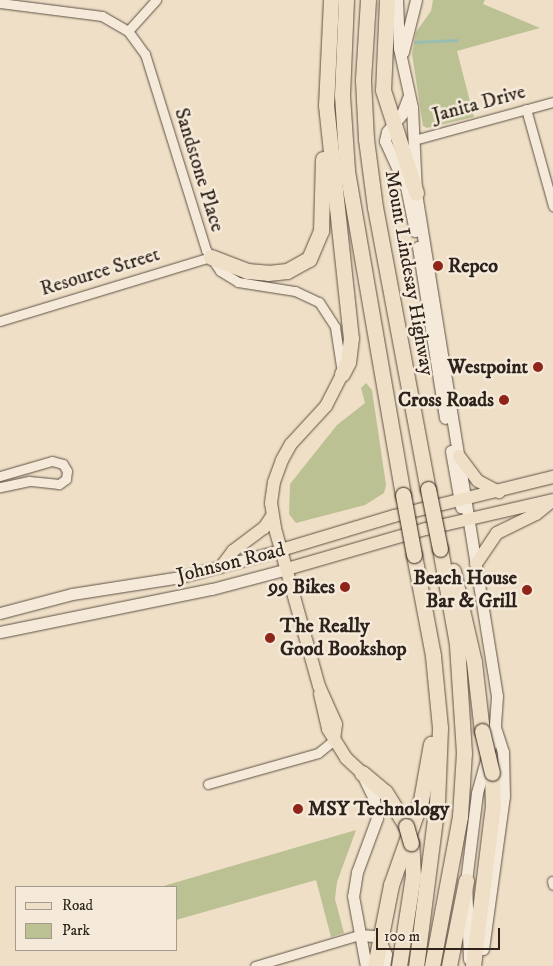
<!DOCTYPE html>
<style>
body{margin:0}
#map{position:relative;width:553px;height:966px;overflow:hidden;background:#efdfc6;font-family:"IM FELL DW Pica",serif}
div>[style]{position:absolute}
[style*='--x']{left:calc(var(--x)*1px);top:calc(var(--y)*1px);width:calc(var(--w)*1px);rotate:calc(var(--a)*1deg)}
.green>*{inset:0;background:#bbc193}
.stream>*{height:2.5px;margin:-1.25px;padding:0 1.25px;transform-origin:1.25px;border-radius:1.25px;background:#9abdb2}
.roads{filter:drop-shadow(0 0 1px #5e5246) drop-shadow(0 0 1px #5e5246)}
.street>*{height:9px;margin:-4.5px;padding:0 4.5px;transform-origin:4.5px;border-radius:4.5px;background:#f5eada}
.secondary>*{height:11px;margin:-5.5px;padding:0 5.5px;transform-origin:5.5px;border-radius:5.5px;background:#f5eada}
.primary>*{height:12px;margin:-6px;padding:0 6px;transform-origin:6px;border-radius:6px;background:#efdfc6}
.highway>*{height:15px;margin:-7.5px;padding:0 7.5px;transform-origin:7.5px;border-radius:7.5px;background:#efdfc6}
.bridges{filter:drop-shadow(0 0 1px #2e231b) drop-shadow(0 0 1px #2e231b)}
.highway-bridge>*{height:15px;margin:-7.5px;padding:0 7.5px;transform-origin:7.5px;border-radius:7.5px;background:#efdfc6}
.dots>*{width:14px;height:14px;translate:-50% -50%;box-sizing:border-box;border:2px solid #f5eada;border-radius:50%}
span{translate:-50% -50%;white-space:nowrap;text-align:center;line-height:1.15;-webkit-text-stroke:5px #f5eada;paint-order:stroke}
.street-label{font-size:20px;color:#2e231b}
.poi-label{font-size:20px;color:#2e231b;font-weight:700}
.left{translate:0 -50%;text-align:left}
.right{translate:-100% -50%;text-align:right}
.legend{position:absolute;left:15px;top:886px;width:162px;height:65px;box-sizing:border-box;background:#f5eada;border:1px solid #a59a8e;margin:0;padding:6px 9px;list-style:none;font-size:15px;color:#2e231b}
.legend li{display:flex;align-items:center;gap:10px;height:25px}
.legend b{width:25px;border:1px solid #a59a8e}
.scale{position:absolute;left:376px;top:928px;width:124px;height:22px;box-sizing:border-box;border:2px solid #2e231b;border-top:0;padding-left:6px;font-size:15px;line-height:18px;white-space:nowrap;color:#2e231b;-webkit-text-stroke:4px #f5eada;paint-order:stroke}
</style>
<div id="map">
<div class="green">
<div style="clip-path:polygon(433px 0,485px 0,483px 4px,540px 28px,457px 51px,474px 117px,427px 128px,423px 126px,412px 54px,416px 32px,431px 11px)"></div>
<div style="clip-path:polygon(366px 383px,372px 390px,386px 485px,384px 493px,365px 505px,296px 523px,289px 514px,290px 484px,337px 425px,365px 403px,361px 388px)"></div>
<div style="clip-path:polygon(356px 830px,337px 882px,335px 899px,344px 933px,331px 937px,316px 880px,176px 920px,176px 887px,160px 887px)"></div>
</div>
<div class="stream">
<div style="--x:415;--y:42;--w:42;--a:-2.7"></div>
</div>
<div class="roads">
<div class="street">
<div style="--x:0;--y:3;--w:103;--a:7.3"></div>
<div style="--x:102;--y:16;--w:30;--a:30"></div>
<div style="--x:128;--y:31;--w:29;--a:54"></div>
<div style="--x:145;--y:54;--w:205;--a:72.7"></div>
<div style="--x:206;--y:250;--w:25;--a:56"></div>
<div style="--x:220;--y:271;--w:21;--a:31"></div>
<div style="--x:238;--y:282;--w:58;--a:9"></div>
<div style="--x:295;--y:291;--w:26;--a:25"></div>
<div style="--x:319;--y:302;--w:30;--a:57"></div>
<div style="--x:335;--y:327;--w:47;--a:81.3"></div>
<div style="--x:128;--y:31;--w:42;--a:-47.9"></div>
<div style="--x:526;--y:109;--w:101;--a:74.4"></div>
<div style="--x:414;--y:140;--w:144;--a:-15.3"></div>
<div style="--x:0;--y:321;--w:220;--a:-16.9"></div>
<div style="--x:0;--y:476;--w:54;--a:-16.1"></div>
<div style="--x:52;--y:461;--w:11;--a:15"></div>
<div style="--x:63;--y:464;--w:8;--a:60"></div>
<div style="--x:67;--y:471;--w:8;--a:97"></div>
<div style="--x:66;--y:479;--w:9;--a:144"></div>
<div style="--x:59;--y:484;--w:30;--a:-174"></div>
<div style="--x:29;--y:481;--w:30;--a:168"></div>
<div style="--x:208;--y:784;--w:114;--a:-15.7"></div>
<div style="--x:318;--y:753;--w:21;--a:-39"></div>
<div style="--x:552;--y:881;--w:4;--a:76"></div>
<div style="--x:255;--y:966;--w:109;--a:-16.6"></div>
</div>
<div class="secondary">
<div style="--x:397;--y:0;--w:48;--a:87.6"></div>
<div style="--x:399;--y:48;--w:60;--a:77.6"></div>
<div style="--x:412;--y:107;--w:86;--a:87.3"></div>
<div style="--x:416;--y:193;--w:509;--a:80.85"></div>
<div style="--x:497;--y:696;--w:32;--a:94"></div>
<div style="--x:495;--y:728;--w:67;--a:105.5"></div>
<div style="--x:477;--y:793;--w:89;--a:97.1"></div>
<div style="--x:466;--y:881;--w:78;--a:87.8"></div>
<div style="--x:403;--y:52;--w:54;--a:-76"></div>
<div style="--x:408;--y:98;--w:17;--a:111"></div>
<div style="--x:402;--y:114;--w:23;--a:130"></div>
<div style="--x:387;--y:132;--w:9;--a:103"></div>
<div style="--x:385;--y:141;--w:51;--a:65.5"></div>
<div style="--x:406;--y:187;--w:45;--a:78.4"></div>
<div style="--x:418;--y:247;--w:173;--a:81"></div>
<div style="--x:451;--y:451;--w:57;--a:79.9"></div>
<div style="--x:0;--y:613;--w:74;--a:-14.8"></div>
<div style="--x:72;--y:594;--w:110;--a:-8.9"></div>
<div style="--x:181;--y:577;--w:104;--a:-15.1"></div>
<div style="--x:0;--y:632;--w:216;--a:-11.5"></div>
<div style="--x:212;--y:589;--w:78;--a:-14.9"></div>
<div style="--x:363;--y:776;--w:25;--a:64"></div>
<div style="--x:374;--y:799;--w:19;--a:81"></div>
<div style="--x:377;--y:818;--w:58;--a:110.3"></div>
<div style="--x:357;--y:872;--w:24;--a:99"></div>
<div style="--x:353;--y:896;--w:71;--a:79.5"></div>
<div style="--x:359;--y:935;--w:15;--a:4"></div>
<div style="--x:374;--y:936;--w:7;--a:34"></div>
<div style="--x:380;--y:940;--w:15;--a:67"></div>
<div style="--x:386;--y:954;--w:12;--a:99"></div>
<div style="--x:483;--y:949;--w:154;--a:-82.2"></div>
<div style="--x:504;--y:796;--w:44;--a:-91.3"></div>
<div style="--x:503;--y:752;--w:25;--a:-108"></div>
</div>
<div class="primary">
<div style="--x:459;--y:456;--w:31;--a:53"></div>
<div style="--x:478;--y:481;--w:24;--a:28"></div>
<div style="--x:281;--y:550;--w:118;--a:-16.7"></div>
<div style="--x:394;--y:516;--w:164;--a:-13.8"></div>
<div style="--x:476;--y:564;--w:37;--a:-56"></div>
<div style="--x:497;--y:533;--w:43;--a:-26"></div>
<div style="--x:536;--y:514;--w:21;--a:-39"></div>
<div style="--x:221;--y:567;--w:20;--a:-53"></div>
<div style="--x:233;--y:551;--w:39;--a:-37"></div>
<div style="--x:264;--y:528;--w:14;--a:-56"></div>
<div style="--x:287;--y:569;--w:145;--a:-16.1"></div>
<div style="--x:426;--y:529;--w:130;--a:-12.9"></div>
<div style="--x:320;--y:694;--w:36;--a:77"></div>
<div style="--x:328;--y:729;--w:34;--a:58"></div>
<div style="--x:346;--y:758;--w:22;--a:43"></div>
<div style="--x:334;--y:740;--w:16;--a:-83"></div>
<div style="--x:336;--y:724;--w:42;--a:-114.1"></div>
<div style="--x:319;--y:686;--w:164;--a:-105.6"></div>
<div style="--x:275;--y:528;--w:25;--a:-99"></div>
<div style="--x:271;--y:503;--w:21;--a:-82"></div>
<div style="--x:274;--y:482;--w:23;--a:-70"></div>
<div style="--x:282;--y:460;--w:18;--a:-61"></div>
<div style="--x:291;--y:444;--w:52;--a:-47.4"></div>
<div style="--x:326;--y:406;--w:36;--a:-63"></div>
</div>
<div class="highway">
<div style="--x:331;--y:0;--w:105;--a:92.7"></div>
<div style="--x:326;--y:105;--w:234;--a:83.9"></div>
<div style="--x:351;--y:338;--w:24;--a:97"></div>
<div style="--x:348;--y:362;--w:13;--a:117"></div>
<div style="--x:346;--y:0;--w:95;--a:92.4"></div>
<div style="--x:342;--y:95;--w:76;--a:86.2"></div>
<div style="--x:347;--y:171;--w:329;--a:80.2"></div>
<div style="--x:368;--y:0;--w:80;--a:93.6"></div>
<div style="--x:363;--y:80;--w:59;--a:87.1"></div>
<div style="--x:366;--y:139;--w:69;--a:82.5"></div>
<div style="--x:375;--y:207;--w:287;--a:79.4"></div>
<div style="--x:387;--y:0;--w:90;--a:92.5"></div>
<div style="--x:383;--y:90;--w:108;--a:72.2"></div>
<div style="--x:211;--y:257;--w:39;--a:21"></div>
<div style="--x:247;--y:271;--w:21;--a:5"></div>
<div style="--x:268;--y:273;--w:19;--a:-6"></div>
<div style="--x:287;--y:271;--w:25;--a:-29"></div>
<div style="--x:309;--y:259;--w:30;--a:-67"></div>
<div style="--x:321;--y:231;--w:72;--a:-88.4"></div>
<div style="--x:414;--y:555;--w:103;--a:79.3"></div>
<div style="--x:433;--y:656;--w:72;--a:84.4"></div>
<div style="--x:440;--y:728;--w:75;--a:92.3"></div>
<div style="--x:437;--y:803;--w:164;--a:97.3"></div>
<div style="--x:453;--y:571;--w:93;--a:77"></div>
<div style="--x:474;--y:662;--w:69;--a:83.4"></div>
<div style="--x:362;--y:773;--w:30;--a:40"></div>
<div style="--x:385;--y:792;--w:40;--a:58"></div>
<div style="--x:375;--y:966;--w:83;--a:-78.8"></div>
<div style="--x:391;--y:885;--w:90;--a:-70.6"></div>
<div style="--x:421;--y:800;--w:57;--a:-79.9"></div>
<div style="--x:399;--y:966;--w:91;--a:-81.2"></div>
<div style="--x:413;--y:876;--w:33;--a:-93"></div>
<div style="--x:432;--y:966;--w:153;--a:-79.4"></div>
<div style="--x:460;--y:816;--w:63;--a:-86.4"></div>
<div style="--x:464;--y:753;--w:109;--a:-93.7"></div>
<div style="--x:457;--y:644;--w:97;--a:-100.1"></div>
<div style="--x:449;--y:966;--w:87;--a:-78.7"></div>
<div style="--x:473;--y:966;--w:161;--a:-82.9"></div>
<div style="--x:493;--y:806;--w:33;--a:-92"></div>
</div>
</div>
<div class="bridges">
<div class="highway-bridge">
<div style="--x:428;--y:489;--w:61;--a:78.7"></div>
<div style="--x:403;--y:495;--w:61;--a:79.6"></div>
<div style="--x:482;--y:731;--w:43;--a:76.6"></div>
<div style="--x:406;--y:826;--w:18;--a:74"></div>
</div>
</div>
<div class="dots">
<div style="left:438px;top:266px;background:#8f2418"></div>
<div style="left:538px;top:367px;background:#8f2418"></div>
<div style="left:504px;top:400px;background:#8f2418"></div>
<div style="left:345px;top:587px;background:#8f2418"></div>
<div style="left:527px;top:590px;background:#8f2418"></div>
<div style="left:270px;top:638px;background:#8f2418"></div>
<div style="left:298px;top:809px;background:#8f2418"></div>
</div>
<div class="street-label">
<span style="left:479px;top:104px;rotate:-15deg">Janita Drive</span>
<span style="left:199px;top:170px;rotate:73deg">Sandstone Place</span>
<span style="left:100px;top:272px;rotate:-17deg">Resource Street</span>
<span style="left:409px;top:273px;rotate:80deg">Mount Lindesay Highway</span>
<span style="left:231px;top:563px;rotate:-14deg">Johnson Road</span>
</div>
<div class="poi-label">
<span class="left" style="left:448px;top:266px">Repco</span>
<span class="right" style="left:528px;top:367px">Westpoint</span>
<span class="right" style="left:494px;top:400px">Cross Roads</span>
<span class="right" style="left:517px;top:590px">Beach House<br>Bar &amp; Grill</span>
<span class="right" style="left:335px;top:587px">99 Bikes</span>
<span class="left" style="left:280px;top:638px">The Really<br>Good Bookshop</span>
<span class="left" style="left:308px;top:809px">MSY Technology</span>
</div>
<ul class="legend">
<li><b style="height:6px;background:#efdfc6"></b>Road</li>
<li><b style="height:14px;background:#bbc193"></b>Park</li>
</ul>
<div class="scale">100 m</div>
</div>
